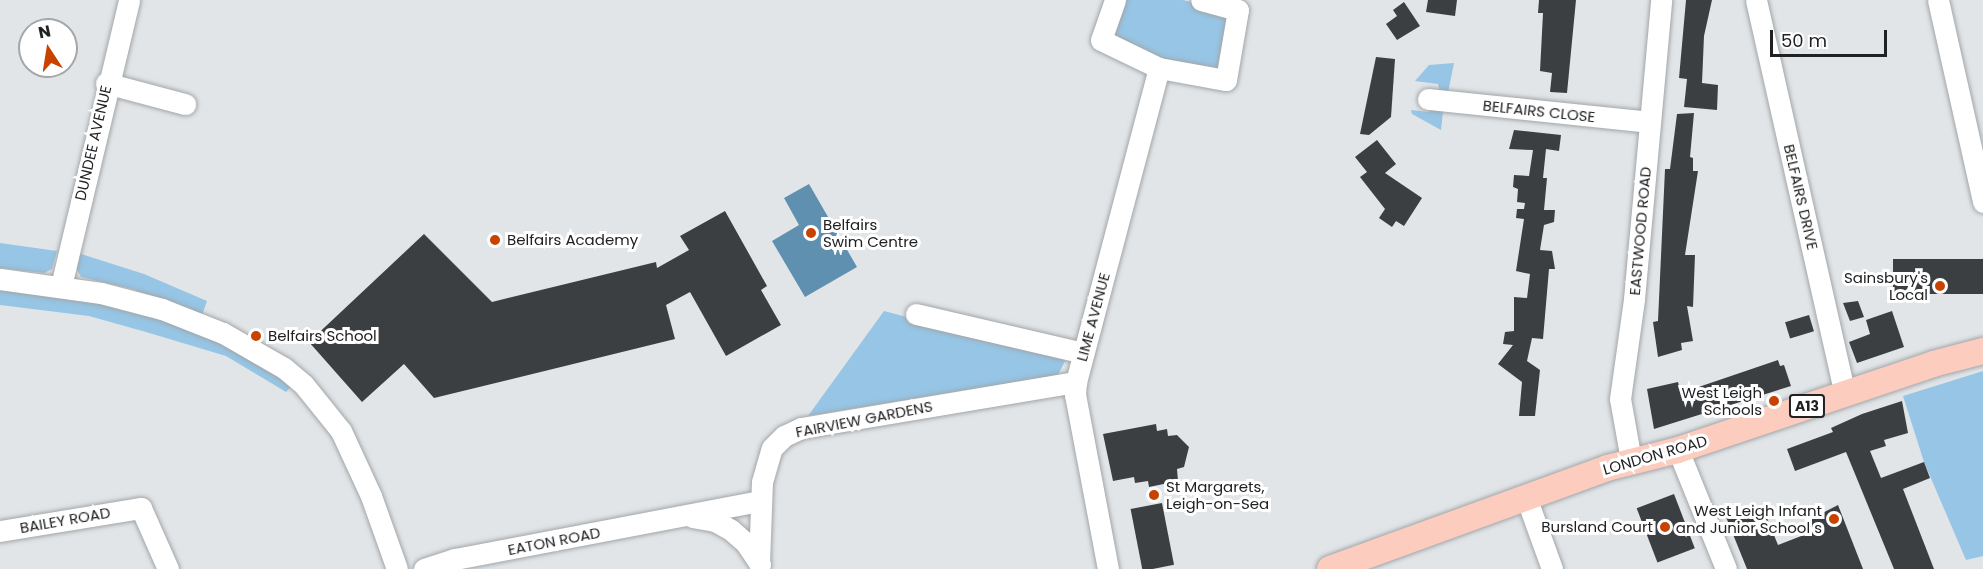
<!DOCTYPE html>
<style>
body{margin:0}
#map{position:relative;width:1983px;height:569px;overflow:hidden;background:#e2e5e8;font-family:Poppins,sans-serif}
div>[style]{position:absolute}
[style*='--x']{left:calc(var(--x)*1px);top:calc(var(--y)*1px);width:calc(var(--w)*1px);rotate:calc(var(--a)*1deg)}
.green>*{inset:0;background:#96c5e5}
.water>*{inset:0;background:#5f90b0}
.building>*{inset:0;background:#3c3f41;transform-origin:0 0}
.roads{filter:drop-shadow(0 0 2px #a2a6a8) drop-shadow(0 0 2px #a2a6a8)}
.minor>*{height:21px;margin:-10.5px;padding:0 10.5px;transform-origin:10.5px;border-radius:10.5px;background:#fff}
.major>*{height:26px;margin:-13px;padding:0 13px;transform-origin:13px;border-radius:13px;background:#fccdbe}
.dots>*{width:16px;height:16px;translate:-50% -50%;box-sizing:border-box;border:3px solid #fff;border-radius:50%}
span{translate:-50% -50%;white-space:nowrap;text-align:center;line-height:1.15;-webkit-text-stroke:6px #fff;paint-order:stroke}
.shield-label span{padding:2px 4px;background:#fff;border:2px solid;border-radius:4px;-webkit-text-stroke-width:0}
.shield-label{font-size:14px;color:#202122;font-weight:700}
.street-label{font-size:15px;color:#202122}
.poi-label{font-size:15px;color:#202122}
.left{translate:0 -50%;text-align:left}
.right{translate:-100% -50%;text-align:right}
.north{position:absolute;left:18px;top:18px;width:60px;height:60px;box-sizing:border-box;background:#fff;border:2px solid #a6a6a7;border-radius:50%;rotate:348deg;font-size:16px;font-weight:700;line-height:24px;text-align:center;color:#202122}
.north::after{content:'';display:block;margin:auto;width:21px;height:27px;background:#c84300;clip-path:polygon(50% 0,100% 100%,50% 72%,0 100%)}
.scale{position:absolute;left:1770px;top:30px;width:117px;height:27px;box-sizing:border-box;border:3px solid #202122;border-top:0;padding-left:8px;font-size:18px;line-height:21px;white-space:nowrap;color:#202122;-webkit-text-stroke:4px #fff;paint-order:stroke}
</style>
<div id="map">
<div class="green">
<div style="clip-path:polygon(1121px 0,1183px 0,1234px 13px,1222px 74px,1160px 62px,1108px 38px)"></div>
<div style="clip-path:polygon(1454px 63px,1448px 93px,1440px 92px,1438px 84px,1415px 81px,1429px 65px)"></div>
<div style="clip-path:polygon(1432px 103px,1444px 103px,1441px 130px,1412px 114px,1411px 110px,1429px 112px)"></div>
<div style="clip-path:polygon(0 243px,57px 251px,52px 269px,44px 273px,0 268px)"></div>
<div style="clip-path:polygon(78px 253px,144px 274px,207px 301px,202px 315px,132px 289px,81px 277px,75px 266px)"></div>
<div style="clip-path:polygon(0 286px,113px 303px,213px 337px,267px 366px,291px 387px,286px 392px,226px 356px,146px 332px,89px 316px,0 305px)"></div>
<div style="clip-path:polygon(884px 311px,1066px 359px,1058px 375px,808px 416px)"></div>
<div style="clip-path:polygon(1983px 371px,1983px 556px,1966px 560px,1924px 462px,1903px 396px)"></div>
</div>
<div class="water">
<div style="clip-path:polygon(809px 184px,857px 267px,805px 297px,772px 241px,799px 225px,784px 198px)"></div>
</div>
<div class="building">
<div style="clip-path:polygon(1428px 0,1457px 0,1455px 16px,1426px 12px)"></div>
<div style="clip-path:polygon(1539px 0,1576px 0,1567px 93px,1550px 92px,1552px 73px,1540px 71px,1543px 13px,1538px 13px)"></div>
<div style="clip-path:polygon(1686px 0,1712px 0,1704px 36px,1702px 83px,1718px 85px,1717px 110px,1684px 107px,1687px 79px,1679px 78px)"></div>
<div style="clip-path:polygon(1404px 2px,1420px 26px,1397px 40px,1386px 24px,1397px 16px,1393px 10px)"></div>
<div style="clip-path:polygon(1376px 57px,1395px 59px,1391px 117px,1369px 135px,1360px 134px)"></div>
<div style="clip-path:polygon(1694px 113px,1690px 157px,1693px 158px,1693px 171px,1698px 171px,1685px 255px,1695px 255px,1693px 307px,1687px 306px,1693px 341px,1681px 343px,1682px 350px,1658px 357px,1653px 322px,1658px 321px,1665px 169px,1670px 169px,1677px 114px)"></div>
<div style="clip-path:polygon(1514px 130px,1561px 135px,1559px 151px,1546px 149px,1543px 178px,1547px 178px,1544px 210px,1555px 210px,1554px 222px,1544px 225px,1540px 250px,1552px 251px,1555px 269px,1549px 269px,1543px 339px,1532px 338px,1527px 361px,1540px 370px,1535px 416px,1519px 416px,1522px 382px,1498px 364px,1513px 345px,1503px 344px,1505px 332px,1514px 331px,1514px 297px,1527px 298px,1530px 274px,1516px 271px,1524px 219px,1516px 218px,1517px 209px,1524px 209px,1525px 203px,1517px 202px,1518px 189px,1513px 187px,1514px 175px,1529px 176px,1533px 150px,1509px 149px)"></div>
<div style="clip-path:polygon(1377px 140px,1396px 164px,1385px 173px,1422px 198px,1404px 226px,1396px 221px,1392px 227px,1379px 218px,1385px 209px,1360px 177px,1367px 172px,1355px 157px)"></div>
<div style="clip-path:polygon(725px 211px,767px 286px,761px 290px,781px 325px,726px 356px,690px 292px,666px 305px,675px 339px,434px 398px,404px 364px,362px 402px,309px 342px,424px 234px,492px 302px,656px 262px,657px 268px,689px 250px,680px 236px)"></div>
<div style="left:1983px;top:259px;width:35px;height:90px;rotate:90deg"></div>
<div style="clip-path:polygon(1858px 301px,1864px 317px,1850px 321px,1843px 303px)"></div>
<div style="clip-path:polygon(1892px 311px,1904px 347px,1857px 363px,1849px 342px,1870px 334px,1866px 320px)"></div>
<div style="left:1809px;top:315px;width:17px;height:25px;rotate:73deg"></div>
<div style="clip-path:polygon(1778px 360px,1780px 366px,1784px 365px,1791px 386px,1654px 429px,1647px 389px,1678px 382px,1681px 393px)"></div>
<div style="clip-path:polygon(1902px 401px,1908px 433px,1884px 440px,1886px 446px,1870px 451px,1881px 478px,1924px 462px,1930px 478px,1903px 489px,1934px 569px,1894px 569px,1846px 452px,1795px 471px,1787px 449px,1833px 432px,1831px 428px,1862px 414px)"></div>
<div style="clip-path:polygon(1156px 424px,1157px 431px,1167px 429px,1168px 436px,1177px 435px,1189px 447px,1184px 467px,1177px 469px,1178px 481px,1149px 487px,1148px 481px,1135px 483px,1134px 477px,1113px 481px,1103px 434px)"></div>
<div style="left:1674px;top:494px;width:58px;height:40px;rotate:69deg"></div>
<div style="left:1162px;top:503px;width:63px;height:32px;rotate:79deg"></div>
<div style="clip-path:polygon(1755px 505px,1759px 515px,1765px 513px,1778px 545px,1809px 533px,1805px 522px,1838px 505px,1863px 569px,1747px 569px,1726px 517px)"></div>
</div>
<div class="roads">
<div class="minor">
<div style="--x:1115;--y:0;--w:42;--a:109.3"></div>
<div style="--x:1101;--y:40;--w:64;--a:25.8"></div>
<div style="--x:1159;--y:68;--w:68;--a:10.2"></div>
<div style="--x:1226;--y:80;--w:71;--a:-80.3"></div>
<div style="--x:1238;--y:10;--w:38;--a:-165"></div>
<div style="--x:1756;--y:0;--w:404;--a:77.3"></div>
<div style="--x:1938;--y:0;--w:207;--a:77.4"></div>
<div style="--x:106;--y:83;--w:82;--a:14.9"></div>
<div style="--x:1428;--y:99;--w:223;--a:5.9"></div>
<div style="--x:0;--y:279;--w:102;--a:7.9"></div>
<div style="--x:101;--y:293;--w:63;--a:14.7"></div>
<div style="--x:162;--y:309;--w:66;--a:21.5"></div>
<div style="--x:223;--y:333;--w:70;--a:29.8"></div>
<div style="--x:284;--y:368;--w:26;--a:40"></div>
<div style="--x:304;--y:385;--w:59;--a:51.2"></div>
<div style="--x:341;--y:431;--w:72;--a:65.2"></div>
<div style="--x:371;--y:496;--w:77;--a:70.4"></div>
<div style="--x:61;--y:286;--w:294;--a:-76.6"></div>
<div style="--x:916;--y:314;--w:171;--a:13.1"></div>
<div style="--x:1678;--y:450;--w:128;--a:68"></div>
<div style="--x:1631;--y:460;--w:62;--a:-100.2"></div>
<div style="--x:1620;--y:399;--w:101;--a:-82"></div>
<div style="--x:1634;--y:299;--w:300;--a:-84.8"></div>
<div style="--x:1526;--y:497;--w:77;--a:70.1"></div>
<div style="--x:692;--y:517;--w:23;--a:10"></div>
<div style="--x:715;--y:521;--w:18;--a:29"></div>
<div style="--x:731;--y:530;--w:18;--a:41"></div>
<div style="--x:745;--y:542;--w:27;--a:56"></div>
<div style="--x:0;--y:531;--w:143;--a:-9.3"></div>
<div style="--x:141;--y:508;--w:67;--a:66.1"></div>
<div style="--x:759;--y:563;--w:81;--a:-87.9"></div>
<div style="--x:762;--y:482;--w:35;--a:-74"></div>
<div style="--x:772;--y:448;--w:17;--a:-45"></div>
<div style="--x:784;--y:436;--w:19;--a:-25"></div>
<div style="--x:801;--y:428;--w:279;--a:-9.5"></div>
<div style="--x:424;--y:569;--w:33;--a:-18"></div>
<div style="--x:455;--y:559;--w:310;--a:-10.8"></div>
<div style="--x:1108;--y:569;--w:177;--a:-100.7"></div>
<div style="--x:1075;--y:395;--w:13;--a:-86"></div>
<div style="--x:1076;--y:382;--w:325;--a:-75.2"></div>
</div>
<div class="major">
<div style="--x:1330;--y:569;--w:295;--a:-20"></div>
<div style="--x:1607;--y:468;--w:73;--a:-14.2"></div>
<div style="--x:1678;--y:450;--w:269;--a:-18.6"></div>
<div style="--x:1933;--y:364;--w:52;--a:-14.6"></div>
</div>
</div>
<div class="dots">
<div style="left:811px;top:233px;background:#c84300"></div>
<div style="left:495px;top:240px;background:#c84300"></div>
<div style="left:1940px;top:286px;background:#c84300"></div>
<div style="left:256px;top:336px;background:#c84300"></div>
<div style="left:1774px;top:401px;background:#c84300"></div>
<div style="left:1154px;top:495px;background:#c84300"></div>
<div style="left:1834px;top:519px;background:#c84300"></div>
<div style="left:1665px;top:527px;background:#c84300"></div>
</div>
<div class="shield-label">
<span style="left:1807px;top:406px">A13</span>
</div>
<div class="street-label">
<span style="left:1539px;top:111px;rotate:6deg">BELFAIRS CLOSE</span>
<span style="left:93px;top:143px;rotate:-77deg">DUNDEE AVENUE</span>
<span style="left:1801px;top:197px;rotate:77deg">BELFAIRS DRIVE</span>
<span style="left:1640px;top:231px;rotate:-85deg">EASTWOOD ROAD</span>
<span style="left:1093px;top:317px;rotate:-75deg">LIME AVENUE</span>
<span style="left:864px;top:419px;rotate:-11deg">FAIRVIEW GARDENS</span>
<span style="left:1655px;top:455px;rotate:-16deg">LONDON ROAD</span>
<span style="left:65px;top:520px;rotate:-10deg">BAILEY ROAD</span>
<span style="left:554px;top:541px;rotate:-11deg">EATON ROAD</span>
</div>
<div class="poi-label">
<span class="left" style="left:823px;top:233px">Belfairs<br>Swim Centre</span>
<span class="left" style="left:507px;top:240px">Belfairs Academy</span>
<span class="right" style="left:1928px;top:286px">Sainsbury's<br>Local</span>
<span class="left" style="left:268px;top:336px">Belfairs School</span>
<span class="right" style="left:1762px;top:401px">West Leigh<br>Schools</span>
<span class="left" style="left:1166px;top:495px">St Margarets,<br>Leigh-on-Sea</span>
<span class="right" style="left:1822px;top:519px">West Leigh Infant<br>and Junior School s</span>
<span class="right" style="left:1653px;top:527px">Bursland Court</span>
</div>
<div class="north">N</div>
<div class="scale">50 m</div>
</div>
